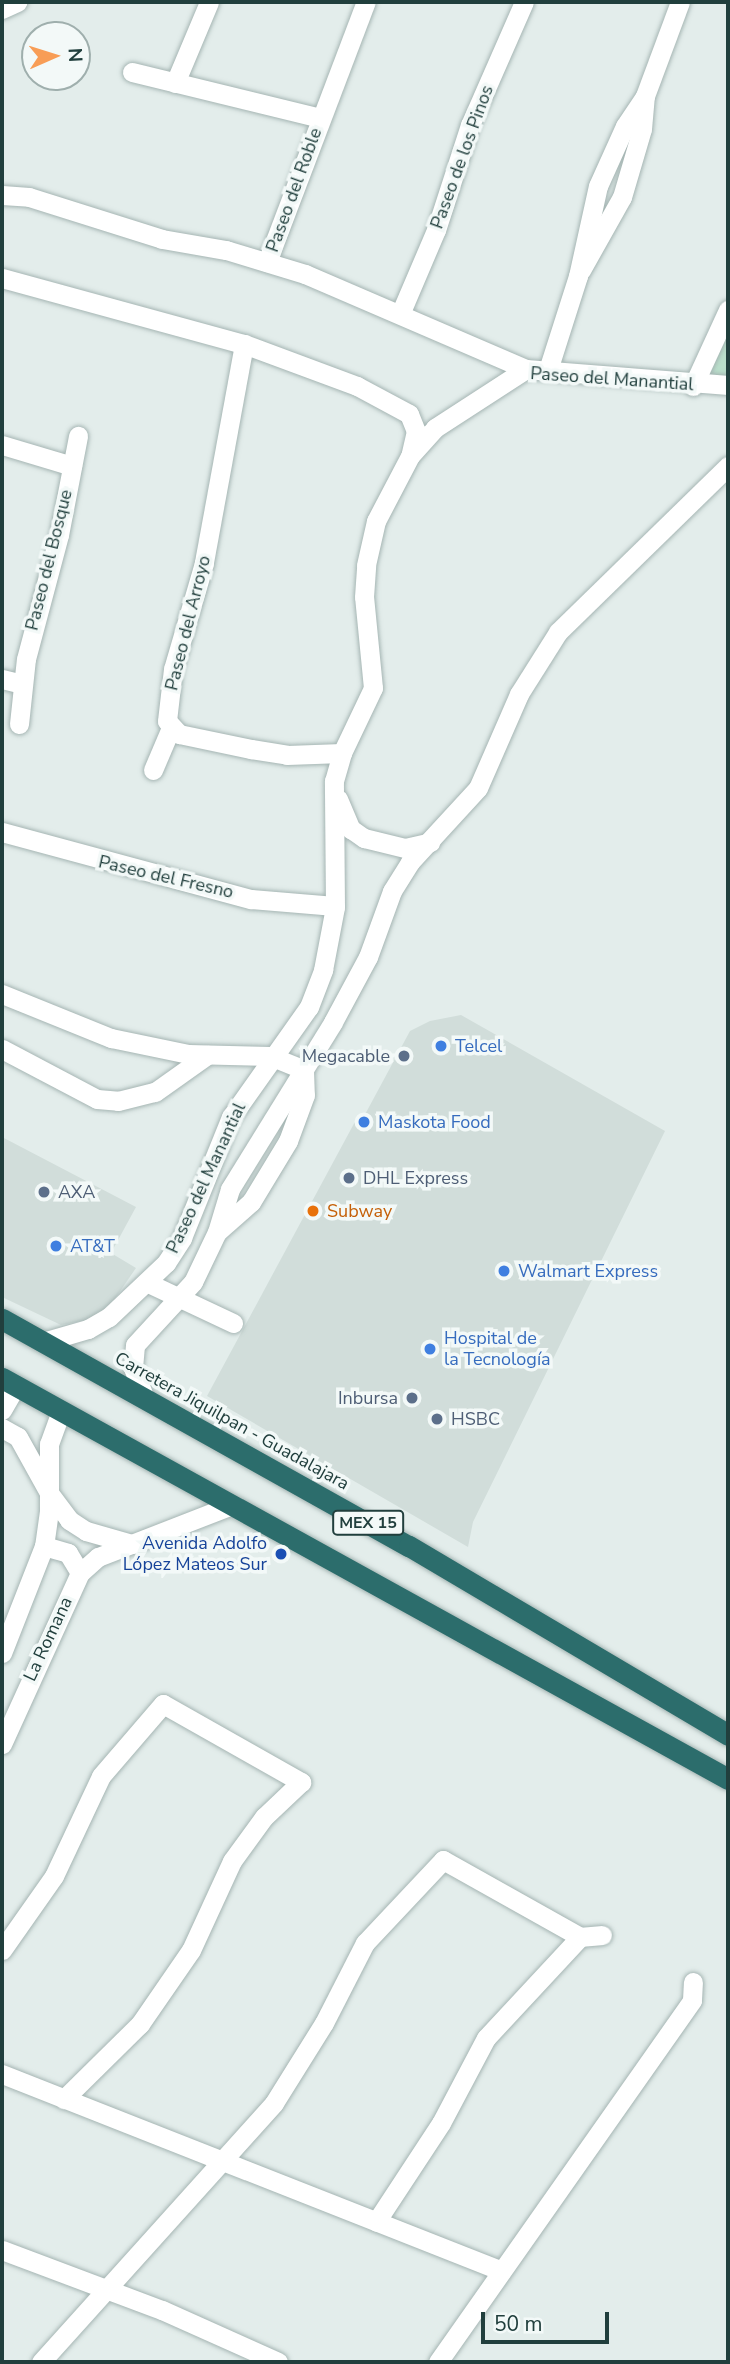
<!DOCTYPE html>
<meta charset="utf-8">
<style>
body{margin:0}
#map{position:relative;width:730px;height:2364px;overflow:hidden;background:#e3edeb;font-family:"Nunito Sans",sans-serif}
div>[style]{position:absolute}
[style*='--x']{left:calc(var(--x)*1px);top:calc(var(--y)*1px);width:calc(var(--w)*1px);rotate:calc(var(--a)*1deg)}
.built>*{inset:0;background:#d1ddda}
.green>*{inset:0;background:#badfcb}
.roads{filter:drop-shadow(0 0 2px #a5b5b3) drop-shadow(0 0 2px #a5b5b3)}
.minor>*{height:19px;margin:-9.5px;padding:0 9.5px;transform-origin:9.5px;border-radius:9.5px;background:#fff}
.highway>*{height:21px;margin:-10.5px;padding:0 10.5px;transform-origin:10.5px;border-radius:10.5px;background:#2c6d6c}
.dots>*{width:19px;height:19px;translate:-50% -50%;box-sizing:border-box;border:4px solid #f3f9f8;border-radius:50%}
span{translate:-50% -50%;white-space:nowrap;text-align:center;line-height:1.15;-webkit-text-stroke:7px #f3f9f8;paint-order:stroke}
.shield-label span{padding:2px 5px;background:#f3f9f8;border:2px solid;border-radius:5px;-webkit-text-stroke-width:0}
.shield-label{font-size:16px;color:#213f3d;font-weight:700}
.street-label{font-size:18px;color:#213f3d}
.shop-label{font-size:18px;color:#366cbe}
.left{translate:0 -50%;text-align:left}
.service-label{font-size:18px;color:#4e5e75}
.right{translate:-100% -50%;text-align:right}
.food-label{font-size:18px;color:#c56008}
.transit-label{font-size:18px;color:#164399}
.frame{position:absolute;inset:0;border:4px solid #213f3d;pointer-events:none}
.north{position:absolute;left:21px;top:21px;width:70px;height:70px;box-sizing:border-box;background:#f3f9f8;border:2px solid #9fafad;border-radius:50%;rotate:87deg;font-size:19px;font-weight:700;line-height:28px;text-align:center;color:#213f3d}
.north::after{content:'';display:block;margin:auto;width:24px;height:32px;background:#f89d56;clip-path:polygon(50% 0,100% 100%,50% 72%,0 100%)}
.scale{position:absolute;left:481px;top:2312px;width:128px;height:32px;box-sizing:border-box;border:4px solid #213f3d;border-top:0;padding-left:9px;font-size:21px;line-height:24px;white-space:nowrap;color:#213f3d;-webkit-text-stroke:5px #f3f9f8;paint-order:stroke}
</style>
<div id="map">
<div class="built">
<div style="clip-path:polygon(461px 1015px,665px 1131px,473px 1522px,468px 1547px,207px 1396px,357px 1118px,362px 1120px,410px 1031px,430px 1021px)"></div>
<div style="clip-path:polygon(2px 1137px,136px 1207px,111px 1253px,136px 1268px,114px 1300px,92px 1319px,61px 1325px,2px 1297px)"></div>
</div>
<div class="green">
<div style="clip-path:polygon(728px 322px,728px 377px,701px 378px)"></div>
</div>
<div class="roads">
<div class="minor">
<div style="--x:2;--y:9;--w:17;--a:-25"></div>
<div style="--x:132;--y:72;--w:194;--a:13.7"></div>
<div style="--x:175;--y:83;--w:88;--a:-67.2"></div>
<div style="--x:2;--y:195;--w:27;--a:4"></div>
<div style="--x:29;--y:197;--w:139;--a:17.5"></div>
<div style="--x:162;--y:239;--w:65;--a:9.8"></div>
<div style="--x:226;--y:250;--w:83;--a:16.9"></div>
<div style="--x:305;--y:274;--w:241;--a:23.3"></div>
<div style="--x:267;--y:262;--w:278;--a:-69.2"></div>
<div style="--x:581;--y:270;--w:84;--a:-60.7"></div>
<div style="--x:622;--y:197;--w:71;--a:-73.6"></div>
<div style="--x:642;--y:129;--w:32;--a:-85"></div>
<div style="--x:2;--y:278;--w:251;--a:15.3"></div>
<div style="--x:244;--y:344;--w:121;--a:20.4"></div>
<div style="--x:357;--y:386;--w:59;--a:28.3"></div>
<div style="--x:409;--y:414;--w:18;--a:68"></div>
<div style="--x:416;--y:431;--w:23;--a:103"></div>
<div style="--x:401;--y:312;--w:89;--a:-66.9"></div>
<div style="--x:436;--y:230;--w:110;--a:-72.1"></div>
<div style="--x:470;--y:125;--w:134;--a:-66.3"></div>
<div style="--x:244;--y:344;--w:223;--a:100.4"></div>
<div style="--x:204;--y:563;--w:110;--a:106.3"></div>
<div style="--x:173;--y:669;--w:52;--a:96.6"></div>
<div style="--x:167;--y:721;--w:18;--a:47"></div>
<div style="--x:179;--y:734;--w:74;--a:11.8"></div>
<div style="--x:251;--y:749;--w:36;--a:9"></div>
<div style="--x:287;--y:755;--w:55;--a:-2.1"></div>
<div style="--x:548;--y:370;--w:99;--a:-72.3"></div>
<div style="--x:578;--y:276;--w:92;--a:-77.5"></div>
<div style="--x:598;--y:186;--w:66;--a:-65.8"></div>
<div style="--x:625;--y:126;--w:36;--a:-56"></div>
<div style="--x:645;--y:96;--w:100;--a:-69.6"></div>
<div style="--x:693;--y:386;--w:84;--a:-65.3"></div>
<div style="--x:2;--y:445;--w:73;--a:16.7"></div>
<div style="--x:2;--y:679;--w:21;--a:14"></div>
<div style="--x:19;--y:724;--w:65;--a:-83.9"></div>
<div style="--x:26;--y:659;--w:128;--a:-75.1"></div>
<div style="--x:59;--y:535;--w:101;--a:-79.1"></div>
<div style="--x:153;--y:770;--w:43;--a:-67"></div>
<div style="--x:338;--y:799;--w:33;--a:67"></div>
<div style="--x:351;--y:829;--w:16;--a:35"></div>
<div style="--x:364;--y:838;--w:42;--a:13.7"></div>
<div style="--x:405;--y:848;--w:26;--a:-13"></div>
<div style="--x:2;--y:832;--w:258;--a:15.1"></div>
<div style="--x:251;--y:899;--w:84;--a:4.8"></div>
<div style="--x:2;--y:994;--w:118;--a:22"></div>
<div style="--x:111;--y:1038;--w:79;--a:11.7"></div>
<div style="--x:188;--y:1054;--w:82;--a:1.4"></div>
<div style="--x:270;--y:1056;--w:37;--a:22"></div>
<div style="--x:304;--y:1070;--w:25;--a:88"></div>
<div style="--x:305;--y:1095;--w:49;--a:110.3"></div>
<div style="--x:288;--y:1141;--w:71;--a:121.2"></div>
<div style="--x:251;--y:1202;--w:45;--a:138.6"></div>
<div style="--x:2;--y:1049;--w:107;--a:27.8"></div>
<div style="--x:97;--y:1099;--w:21;--a:5"></div>
<div style="--x:118;--y:1101;--w:38;--a:-14"></div>
<div style="--x:155;--y:1092;--w:64;--a:-35.4"></div>
<div style="--x:148;--y:1283;--w:94;--a:25.2"></div>
<div style="--x:43;--y:1342;--w:47;--a:-16.1"></div>
<div style="--x:88;--y:1329;--w:24;--a:-30"></div>
<div style="--x:109;--y:1317;--w:79;--a:-43.5"></div>
<div style="--x:166;--y:1263;--w:30;--a:-57"></div>
<div style="--x:182;--y:1238;--w:131;--a:-68"></div>
<div style="--x:231;--y:1117;--w:135;--a:-54.7"></div>
<div style="--x:309;--y:1007;--w:40;--a:-69"></div>
<div style="--x:323;--y:970;--w:64;--a:-79.2"></div>
<div style="--x:335;--y:907;--w:126;--a:-90.5"></div>
<div style="--x:334;--y:781;--w:29;--a:-74"></div>
<div style="--x:342;--y:753;--w:72;--a:-64.5"></div>
<div style="--x:373;--y:688;--w:91;--a:-95.6"></div>
<div style="--x:364;--y:597;--w:32;--a:-86"></div>
<div style="--x:366;--y:565;--w:45;--a:-77.2"></div>
<div style="--x:376;--y:521;--w:73;--a:-62.4"></div>
<div style="--x:410;--y:456;--w:38;--a:-48"></div>
<div style="--x:435;--y:428;--w:108;--a:-33"></div>
<div style="--x:526;--y:369;--w:203;--a:4.5"></div>
<div style="--x:145;--y:1399;--w:33;--a:-111"></div>
<div style="--x:133;--y:1368;--w:23;--a:-85"></div>
<div style="--x:135;--y:1345;--w:86;--a:-47.4"></div>
<div style="--x:193;--y:1282;--w:55;--a:-64.4"></div>
<div style="--x:217;--y:1232;--w:45;--a:-73.2"></div>
<div style="--x:230;--y:1189;--w:196;--a:-58.3"></div>
<div style="--x:333;--y:1022;--w:74;--a:-61.7"></div>
<div style="--x:368;--y:957;--w:70;--a:-70"></div>
<div style="--x:392;--y:891;--w:34;--a:-58"></div>
<div style="--x:410;--y:862;--w:100;--a:-47.4"></div>
<div style="--x:478;--y:788;--w:103;--a:-66.4"></div>
<div style="--x:519;--y:694;--w:73;--a:-57.8"></div>
<div style="--x:558;--y:632;--w:238;--a:-44.3"></div>
<div style="--x:2;--y:1410;--w:28;--a:-60"></div>
<div style="--x:61;--y:1411;--w:35;--a:110"></div>
<div style="--x:49;--y:1444;--w:49;--a:90"></div>
<div style="--x:49;--y:1493;--w:34;--a:53"></div>
<div style="--x:69;--y:1520;--w:20;--a:33"></div>
<div style="--x:86;--y:1531;--w:48;--a:15.8"></div>
<div style="--x:2;--y:1428;--w:18;--a:29"></div>
<div style="--x:18;--y:1437;--w:64;--a:61"></div>
<div style="--x:49;--y:1493;--w:18;--a:90"></div>
<div style="--x:49;--y:1511;--w:35;--a:98"></div>
<div style="--x:44;--y:1546;--w:115;--a:111.4"></div>
<div style="--x:44;--y:1546;--w:25;--a:16"></div>
<div style="--x:68;--y:1553;--w:23;--a:59"></div>
<div style="--x:2;--y:1744;--w:188;--a:-65.5"></div>
<div style="--x:80;--y:1573;--w:24;--a:-42"></div>
<div style="--x:98;--y:1557;--w:144;--a:-21.2"></div>
<div style="--x:580;--y:1937;--w:22;--a:-5"></div>
<div style="--x:2;--y:1950;--w:90;--a:-54.9"></div>
<div style="--x:54;--y:1876;--w:110;--a:-64.8"></div>
<div style="--x:101;--y:1776;--w:95;--a:-49.3"></div>
<div style="--x:163;--y:1704;--w:159;--a:29.5"></div>
<div style="--x:301;--y:1782;--w:51;--a:136.6"></div>
<div style="--x:264;--y:1817;--w:54;--a:126"></div>
<div style="--x:232;--y:1861;--w:98;--a:114.7"></div>
<div style="--x:191;--y:1950;--w:90;--a:124.6"></div>
<div style="--x:140;--y:2024;--w:107;--a:135.4"></div>
<div style="--x:2;--y:2074;--w:537;--a:21.5"></div>
<div style="--x:2;--y:2250;--w:171;--a:20.6"></div>
<div style="--x:162;--y:2310;--w:127;--a:24.1"></div>
<div style="--x:41;--y:2362;--w:348;--a:-48"></div>
<div style="--x:274;--y:2103;--w:94;--a:-58"></div>
<div style="--x:324;--y:2023;--w:90;--a:-62.9"></div>
<div style="--x:365;--y:1943;--w:114;--a:-46.8"></div>
<div style="--x:443;--y:1860;--w:157;--a:29.3"></div>
<div style="--x:580;--y:1937;--w:138;--a:132.9"></div>
<div style="--x:486;--y:2038;--w:96;--a:117.9"></div>
<div style="--x:441;--y:2123;--w:118;--a:123.3"></div>
<div style="--x:438;--y:2362;--w:442;--a:-54.9"></div>
<div style="--x:692;--y:2000;--w:18;--a:-87"></div>
</div>
<div class="highway">
<div style="--x:2;--y:1319;--w:466;--a:29.2"></div>
<div style="--x:409;--y:1546;--w:371;--a:30.6"></div>
<div style="--x:2;--y:1378;--w:829;--a:28.91"></div>
</div>
</div>
<div class="dots">
<div style="left:441px;top:1046px;background:#3f7fe0"></div>
<div style="left:404px;top:1056px;background:#5c6f8a"></div>
<div style="left:364px;top:1122px;background:#3f7fe0"></div>
<div style="left:349px;top:1178px;background:#5c6f8a"></div>
<div style="left:44px;top:1192px;background:#5c6f8a"></div>
<div style="left:313px;top:1211px;background:#e8710a"></div>
<div style="left:56px;top:1246px;background:#3f7fe0"></div>
<div style="left:504px;top:1271px;background:#3f7fe0"></div>
<div style="left:430px;top:1349px;background:#3f7fe0"></div>
<div style="left:412px;top:1398px;background:#5c6f8a"></div>
<div style="left:437px;top:1419px;background:#5c6f8a"></div>
<div style="left:281px;top:1554px;background:#1a4fb4"></div>
</div>
<div class="shield-label">
<span style="left:368px;top:1523px">MEX 15</span>
</div>
<div class="street-label">
<span style="left:462px;top:157px;rotate:-70deg">Paseo de los Pinos</span>
<span style="left:294px;top:190px;rotate:-70deg">Paseo del Roble</span>
<span style="left:612px;top:379px;rotate:4deg">Paseo del Manantial</span>
<span style="left:49px;top:560px;rotate:-76deg">Paseo del Bosque</span>
<span style="left:188px;top:623px;rotate:-76deg">Paseo del Arroyo</span>
<span style="left:166px;top:877px;rotate:13deg">Paseo del Fresno</span>
<span style="left:206px;top:1178px;rotate:-65deg">Paseo del Manantial</span>
<span style="left:232px;top:1421px;rotate:29deg">Carretera Jiquilpan - Guadalajara</span>
<span style="left:48px;top:1639px;rotate:-65deg">La Romana</span>
</div>
<div class="shop-label">
<span class="left" style="left:455px;top:1046px">Telcel</span>
<span class="left" style="left:378px;top:1122px">Maskota Food</span>
<span class="left" style="left:70px;top:1246px">AT&amp;T</span>
<span class="left" style="left:518px;top:1271px">Walmart Express</span>
<span class="left" style="left:444px;top:1349px">Hospital de<br>la Tecnología</span>
</div>
<div class="service-label">
<span class="right" style="left:390px;top:1056px">Megacable</span>
<span class="left" style="left:363px;top:1178px">DHL Express</span>
<span class="left" style="left:58px;top:1192px">AXA</span>
<span class="right" style="left:398px;top:1398px">Inbursa</span>
<span class="left" style="left:451px;top:1419px">HSBC</span>
</div>
<div class="food-label">
<span class="left" style="left:327px;top:1211px">Subway</span>
</div>
<div class="transit-label">
<span class="right" style="left:267px;top:1554px">Avenida Adolfo<br>López Mateos Sur</span>
</div>
<div class="frame"></div>
<div class="north">N</div>
<div class="scale">50 m</div>
</div>
